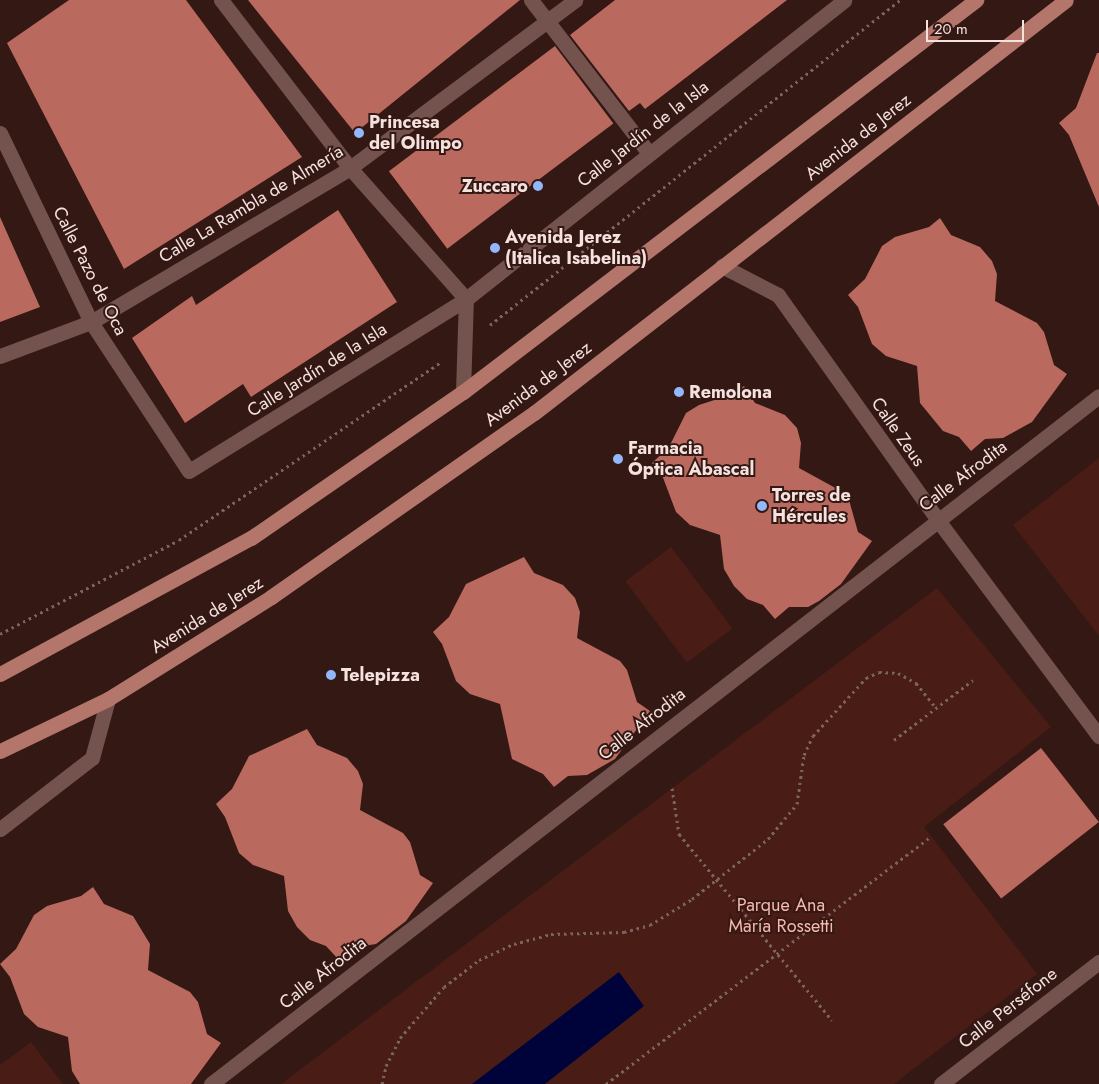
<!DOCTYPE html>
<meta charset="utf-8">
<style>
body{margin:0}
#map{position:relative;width:1099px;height:1084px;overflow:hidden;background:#331814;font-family:Jost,sans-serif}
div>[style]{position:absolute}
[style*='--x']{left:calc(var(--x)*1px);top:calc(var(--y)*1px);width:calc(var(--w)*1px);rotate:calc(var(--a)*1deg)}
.green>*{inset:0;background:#491c16;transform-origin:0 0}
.water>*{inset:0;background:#00033a}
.building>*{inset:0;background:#ba695e;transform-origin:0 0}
.path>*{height:3px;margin-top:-1.5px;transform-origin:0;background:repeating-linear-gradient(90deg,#7b635f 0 2.5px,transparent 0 6.5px)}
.street>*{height:15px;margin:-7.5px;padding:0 7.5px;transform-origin:7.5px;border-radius:7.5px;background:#74534e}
.primary>*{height:15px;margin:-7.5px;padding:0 7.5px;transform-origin:7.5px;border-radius:7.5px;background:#b4756b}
.dots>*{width:14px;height:14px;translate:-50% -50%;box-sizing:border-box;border:2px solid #331814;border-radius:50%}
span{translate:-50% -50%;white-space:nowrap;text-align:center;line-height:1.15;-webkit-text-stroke:4px #331814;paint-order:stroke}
.poi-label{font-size:18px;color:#f5e1de;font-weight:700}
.left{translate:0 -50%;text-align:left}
.right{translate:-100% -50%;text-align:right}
.street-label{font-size:18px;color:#f5e1de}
.park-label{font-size:18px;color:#fbb7ac}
.scale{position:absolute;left:926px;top:20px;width:98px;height:22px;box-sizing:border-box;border:2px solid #f5e1de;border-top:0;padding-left:6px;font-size:15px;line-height:18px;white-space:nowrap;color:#f5e1de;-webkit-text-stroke:4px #331814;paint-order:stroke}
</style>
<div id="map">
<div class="green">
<div style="clip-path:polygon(1099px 458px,1099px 636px,1013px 525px)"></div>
<div style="left:671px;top:547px;width:102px;height:57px;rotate:53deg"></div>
<div style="clip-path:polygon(937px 588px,1051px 727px,924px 827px,1037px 974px,894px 1084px,281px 1084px)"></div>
<div style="clip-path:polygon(31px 1042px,63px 1084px,0 1084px,0 1065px)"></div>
</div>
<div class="water">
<div style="clip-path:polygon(619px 972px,644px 1006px,545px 1084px,472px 1084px)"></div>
</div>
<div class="building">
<div style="clip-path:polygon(69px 0,186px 0,302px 157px,124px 269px,7px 43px)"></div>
<div style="clip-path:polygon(248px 0,520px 0,355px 133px)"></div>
<div style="clip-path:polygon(615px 0,787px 0,645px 109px,640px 103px,629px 111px,570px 35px)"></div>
<div style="left:555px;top:46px;width:97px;height:208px;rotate:53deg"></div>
<div style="clip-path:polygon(1097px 53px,1099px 53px,1099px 207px,1069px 135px,1059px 123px,1076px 108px)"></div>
<div style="clip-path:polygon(338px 210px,397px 302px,251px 397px,243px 384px,185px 423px,132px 338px,192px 296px,196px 305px)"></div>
<div style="clip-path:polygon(0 217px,40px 307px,0 322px)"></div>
<div style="clip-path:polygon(940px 218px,951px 235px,980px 247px,992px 261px,997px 274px,995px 301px,1037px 323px,1044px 332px,1054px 365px,1067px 374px,1032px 422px,1003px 438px,985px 439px,971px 451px,959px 437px,943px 431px,920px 403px,917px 366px,886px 356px,872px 344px,858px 307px,848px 295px,865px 279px,882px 246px,895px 237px,929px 227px)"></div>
<div style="clip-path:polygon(744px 386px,755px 403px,785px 415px,797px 428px,801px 443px,799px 468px,841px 491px,849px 500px,858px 532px,872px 541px,841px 584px,819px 601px,808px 607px,789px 607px,775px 619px,763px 605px,747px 599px,734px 586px,724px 569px,720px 535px,690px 525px,676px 512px,662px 475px,652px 463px,669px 447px,686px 413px,699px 405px,733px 394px)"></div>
<div style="clip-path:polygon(524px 557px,534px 573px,563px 585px,575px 598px,580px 612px,577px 638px,620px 661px,627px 670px,637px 702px,650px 711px,615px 759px,587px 775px,568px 776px,554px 787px,543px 774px,512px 759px,500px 704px,470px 694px,456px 681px,442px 644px,433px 632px,449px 617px,466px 584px)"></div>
<div style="clip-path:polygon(307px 729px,317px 745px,347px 758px,358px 771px,363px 784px,360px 810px,403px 833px,410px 842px,420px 875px,433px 883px,406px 921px,376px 944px,351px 948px,338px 959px,326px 946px,310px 940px,297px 927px,288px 911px,284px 876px,253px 865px,239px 853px,225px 817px,216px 804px,232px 789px,249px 756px)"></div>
<div style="left:1041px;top:748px;width:94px;height:124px;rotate:52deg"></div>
<div style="clip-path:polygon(93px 887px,104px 904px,133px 916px,150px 944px,148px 970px,190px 992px,198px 1002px,207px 1034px,221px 1043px,191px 1084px,80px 1084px,72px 1071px,68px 1037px,38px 1027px,24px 1014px,10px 977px,0 964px,16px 949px,34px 915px,47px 906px,81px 896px)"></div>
</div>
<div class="path">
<div style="--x:490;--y:325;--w:523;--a:-38.4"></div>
<div style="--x:0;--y:634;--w:202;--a:-27.7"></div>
<div style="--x:179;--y:540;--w:315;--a:-34.2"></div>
<div style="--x:894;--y:740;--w:99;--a:-37.2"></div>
<div style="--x:672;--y:788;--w:47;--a:81.3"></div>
<div style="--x:679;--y:834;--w:241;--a:50.6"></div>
<div style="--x:382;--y:1084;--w:18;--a:-77"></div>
<div style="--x:386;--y:1066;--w:31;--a:-63"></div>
<div style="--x:400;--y:1038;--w:67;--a:-49.2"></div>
<div style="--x:444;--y:987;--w:44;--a:-37.6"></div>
<div style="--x:479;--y:960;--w:38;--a:-25"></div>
<div style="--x:514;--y:944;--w:38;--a:-15"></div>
<div style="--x:551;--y:934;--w:73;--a:-1.6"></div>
<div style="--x:624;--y:932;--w:27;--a:-15"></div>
<div style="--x:650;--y:925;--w:49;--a:-31.8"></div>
<div style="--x:692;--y:899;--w:97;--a:-38.3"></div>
<div style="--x:768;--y:839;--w:45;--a:-50.4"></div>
<div style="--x:797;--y:804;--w:49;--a:-81.9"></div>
<div style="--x:804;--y:755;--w:21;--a:-65"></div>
<div style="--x:813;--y:736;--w:79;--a:-47.6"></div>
<div style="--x:866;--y:678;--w:14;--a:-25"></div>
<div style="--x:879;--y:672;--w:19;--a:3"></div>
<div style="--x:898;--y:673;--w:21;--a:29"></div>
<div style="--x:916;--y:683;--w:32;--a:51"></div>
<div style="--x:606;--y:1084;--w:407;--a:-37.3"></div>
</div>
<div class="street">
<div style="--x:531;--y:0;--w:193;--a:52.4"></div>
<div style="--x:0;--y:133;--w:210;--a:64.3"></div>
<div style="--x:91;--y:322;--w:178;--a:56.7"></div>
<div style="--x:189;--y:471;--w:326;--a:-31.8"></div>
<div style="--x:466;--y:299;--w:175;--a:-131.5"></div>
<div style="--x:350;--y:168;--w:212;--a:-127.5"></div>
<div style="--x:722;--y:266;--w:63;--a:27.4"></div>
<div style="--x:778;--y:295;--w:275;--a:54.6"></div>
<div style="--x:937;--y:519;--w:271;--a:53.3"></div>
<div style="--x:0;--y:356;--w:97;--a:-20.5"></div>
<div style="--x:91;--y:322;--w:301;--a:-30.7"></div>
<div style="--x:350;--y:168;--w:281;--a:-36.7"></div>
<div style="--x:463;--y:392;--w:93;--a:-88.2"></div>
<div style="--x:466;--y:299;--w:482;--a:-38.3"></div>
<div style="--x:0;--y:829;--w:116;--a:-37.7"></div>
<div style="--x:92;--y:758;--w:61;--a:-74.8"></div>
<div style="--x:211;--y:1084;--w:1123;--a:-37.77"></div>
<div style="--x:941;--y:1084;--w:200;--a:-37.7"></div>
</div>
<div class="primary">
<div style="--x:0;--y:674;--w:285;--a:-28.5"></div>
<div style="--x:251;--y:538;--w:257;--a:-34.6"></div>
<div style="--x:463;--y:392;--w:646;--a:-37.38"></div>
<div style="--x:0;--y:751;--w:120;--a:-25.7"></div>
<div style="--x:108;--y:699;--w:192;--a:-32"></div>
<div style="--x:271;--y:597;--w:321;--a:-35"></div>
<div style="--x:534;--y:413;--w:673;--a:-37.82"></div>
</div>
<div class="dots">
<div style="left:359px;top:133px;background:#92b7fd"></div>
<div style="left:538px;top:186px;background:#92b7fd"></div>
<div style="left:495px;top:248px;background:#92b7fd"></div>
<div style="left:679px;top:392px;background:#92b7fd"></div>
<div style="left:618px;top:459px;background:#92b7fd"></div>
<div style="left:762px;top:506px;background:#92b7fd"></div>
<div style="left:331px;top:675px;background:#92b7fd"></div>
</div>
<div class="poi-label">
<span class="left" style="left:369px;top:133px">Princesa<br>del Olimpo</span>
<span class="right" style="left:528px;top:186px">Zuccaro</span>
<span class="left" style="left:505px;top:248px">Avenida Jerez<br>(Italica Isabelina)</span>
<span class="left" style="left:689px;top:392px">Remolona</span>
<span class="left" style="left:628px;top:459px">Farmacia<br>Óptica Abascal</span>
<span class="left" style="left:772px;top:506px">Torres de<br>Hércules</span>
<span class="left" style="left:341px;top:675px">Telepizza</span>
</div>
<div class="street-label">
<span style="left:643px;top:134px;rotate:-38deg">Calle Jardín de la Isla</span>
<span style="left:858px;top:137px;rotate:-38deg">Avenida de Jerez</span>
<span style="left:251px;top:204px;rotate:-31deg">Calle La Rambla de Almería</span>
<span style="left:90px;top:271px;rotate:63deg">Calle Pazo de Oca</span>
<span style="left:317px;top:370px;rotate:-32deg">Calle Jardín de la Isla</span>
<span style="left:538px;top:384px;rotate:-37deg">Avenida de Jerez</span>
<span style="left:898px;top:432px;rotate:55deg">Calle Zeus</span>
<span style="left:963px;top:476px;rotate:-37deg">Calle Afrodita</span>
<span style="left:207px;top:615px;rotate:-32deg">Avenida de Jerez</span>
<span style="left:642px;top:724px;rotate:-38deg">Calle Afrodita</span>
<span style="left:323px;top:973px;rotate:-38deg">Calle Afrodita</span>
<span style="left:1008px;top:1008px;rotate:-38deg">Calle Perséfone</span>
</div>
<div class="park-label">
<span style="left:781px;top:916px">Parque Ana<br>María Rossetti</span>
</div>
<div class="scale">20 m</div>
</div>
